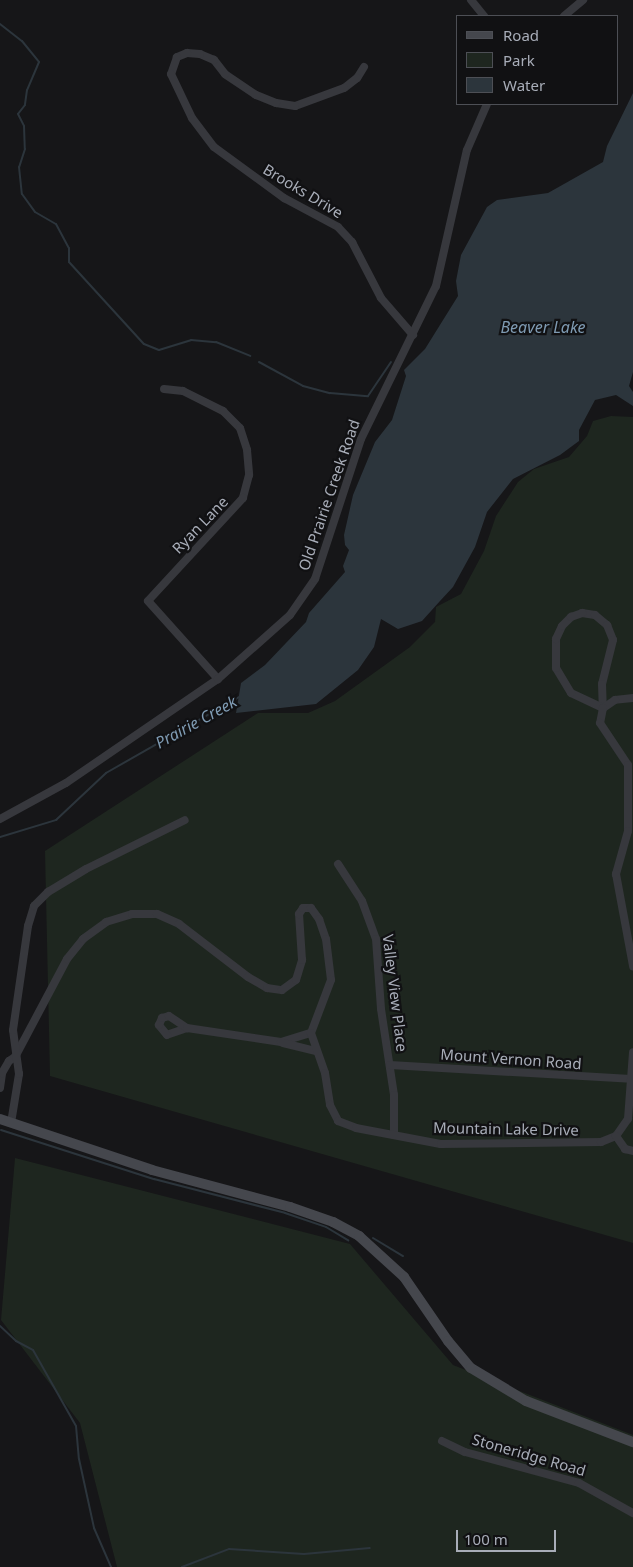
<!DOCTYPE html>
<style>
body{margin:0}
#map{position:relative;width:633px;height:1567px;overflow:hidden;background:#161618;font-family:"Noto Sans",sans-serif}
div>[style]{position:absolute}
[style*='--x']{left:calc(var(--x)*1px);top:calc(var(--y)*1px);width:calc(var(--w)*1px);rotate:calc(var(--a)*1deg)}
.green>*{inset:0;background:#1e261f}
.water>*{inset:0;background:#2c353c}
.stream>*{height:2px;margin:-1px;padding:0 1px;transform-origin:1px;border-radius:1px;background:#2c353c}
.minor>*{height:8px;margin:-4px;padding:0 4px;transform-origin:4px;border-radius:4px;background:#37383d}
.secondary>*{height:10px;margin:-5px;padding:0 5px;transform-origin:5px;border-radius:5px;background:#45474d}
span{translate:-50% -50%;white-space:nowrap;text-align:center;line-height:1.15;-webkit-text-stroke:4.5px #111113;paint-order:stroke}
.street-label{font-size:15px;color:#a8adb8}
.water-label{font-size:16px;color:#7f9bb3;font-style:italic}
.legend{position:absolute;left:456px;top:15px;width:162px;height:90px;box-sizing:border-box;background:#111113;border:1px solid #4d4f55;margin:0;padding:6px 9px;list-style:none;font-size:15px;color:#a8adb8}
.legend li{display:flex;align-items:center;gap:10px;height:25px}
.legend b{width:25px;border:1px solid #4d4f55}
.scale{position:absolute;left:456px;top:1530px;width:100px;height:22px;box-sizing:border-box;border:2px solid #a8adb8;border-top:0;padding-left:6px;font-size:15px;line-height:18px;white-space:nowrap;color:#a8adb8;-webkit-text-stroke:4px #111113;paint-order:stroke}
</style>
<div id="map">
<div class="green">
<div style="clip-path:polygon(611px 416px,633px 417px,633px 1243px,50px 1076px,45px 851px,258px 713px,308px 713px,335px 701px,410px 647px,435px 622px,436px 607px,461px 594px,484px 551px,496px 516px,518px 482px,534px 469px,569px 457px,587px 436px,593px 421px)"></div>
<div style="clip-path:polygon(15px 1158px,350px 1244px,453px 1365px,633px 1435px,633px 1567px,117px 1567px,80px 1423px,1px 1320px)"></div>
</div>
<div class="water">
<div style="clip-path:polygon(633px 93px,633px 372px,629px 386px,633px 392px,633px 406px,616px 395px,595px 400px,579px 430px,579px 441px,560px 455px,513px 479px,487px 512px,475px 547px,453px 587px,440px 601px,422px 621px,398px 629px,381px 619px,374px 647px,358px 670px,316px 704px,236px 713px,241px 683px,265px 665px,306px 622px,309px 613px,345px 572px,343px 566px,349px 550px,345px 545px,344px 535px,353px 495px,375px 442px,392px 420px,406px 376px,404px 370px,425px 349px,458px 296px,456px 281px,461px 255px,487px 207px,497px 200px,548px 193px,603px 162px,607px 146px)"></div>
</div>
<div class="stream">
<div style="--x:0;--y:24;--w:28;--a:38"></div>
<div style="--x:22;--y:41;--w:27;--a:51"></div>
<div style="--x:39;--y:62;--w:30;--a:113"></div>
<div style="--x:27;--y:90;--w:15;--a:98"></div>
<div style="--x:25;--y:105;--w:11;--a:128"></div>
<div style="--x:18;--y:114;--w:13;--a:63"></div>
<div style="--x:24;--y:126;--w:23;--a:88"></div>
<div style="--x:25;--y:149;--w:19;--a:108"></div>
<div style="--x:19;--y:167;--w:27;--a:84"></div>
<div style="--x:22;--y:194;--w:22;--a:54"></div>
<div style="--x:35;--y:212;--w:24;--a:30"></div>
<div style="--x:56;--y:224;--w:27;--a:62"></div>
<div style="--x:69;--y:248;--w:14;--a:90"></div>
<div style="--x:69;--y:262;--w:111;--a:47.6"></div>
<div style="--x:144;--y:344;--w:16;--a:22"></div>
<div style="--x:159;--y:350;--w:34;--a:-17"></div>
<div style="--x:191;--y:340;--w:25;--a:5"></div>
<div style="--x:216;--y:342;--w:37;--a:22"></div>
<div style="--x:259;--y:362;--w:50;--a:28.6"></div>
<div style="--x:303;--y:386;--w:28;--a:15"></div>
<div style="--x:330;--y:393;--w:38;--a:5"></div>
<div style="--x:368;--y:396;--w:41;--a:-55.9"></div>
<div style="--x:0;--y:837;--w:59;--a:-16.9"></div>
<div style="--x:56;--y:820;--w:69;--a:-43.2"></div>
<div style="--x:106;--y:773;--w:153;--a:-29.7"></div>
<div style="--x:1;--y:1130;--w:161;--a:17.8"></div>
<div style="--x:154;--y:1179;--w:135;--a:14.5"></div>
<div style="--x:285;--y:1213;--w:43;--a:18.9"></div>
<div style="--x:326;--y:1227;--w:26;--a:31"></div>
<div style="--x:373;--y:1238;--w:35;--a:31"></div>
<div style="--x:0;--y:1326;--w:22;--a:43"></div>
<div style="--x:16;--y:1341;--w:19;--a:28"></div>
<div style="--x:33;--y:1350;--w:87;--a:60.5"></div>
<div style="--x:76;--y:1426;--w:33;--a:85"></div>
<div style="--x:79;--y:1459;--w:71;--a:77.7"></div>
<div style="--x:94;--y:1528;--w:43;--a:66.4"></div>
<div style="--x:182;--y:1567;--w:50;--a:-21"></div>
<div style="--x:229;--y:1549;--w:75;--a:3.8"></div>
<div style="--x:304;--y:1554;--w:66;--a:-5.2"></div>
</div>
<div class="minor">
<div style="--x:471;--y:0;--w:21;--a:51"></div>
<div style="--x:564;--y:16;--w:25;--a:-40"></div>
<div style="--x:364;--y:67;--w:13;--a:122"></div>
<div style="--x:357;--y:78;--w:16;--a:142"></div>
<div style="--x:344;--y:88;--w:52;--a:159.8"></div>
<div style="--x:295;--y:106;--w:19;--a:-171"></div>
<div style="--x:276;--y:103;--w:22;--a:-158"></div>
<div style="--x:256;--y:95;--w:37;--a:-146"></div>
<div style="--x:225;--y:74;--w:18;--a:-128"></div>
<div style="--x:214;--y:60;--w:15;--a:-157"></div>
<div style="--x:200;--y:54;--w:13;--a:-176"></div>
<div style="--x:187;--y:53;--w:11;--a:158"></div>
<div style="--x:177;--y:57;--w:18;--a:109"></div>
<div style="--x:171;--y:74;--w:49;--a:64.5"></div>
<div style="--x:192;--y:118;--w:36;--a:53"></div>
<div style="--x:214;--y:147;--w:87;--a:36.1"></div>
<div style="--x:284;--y:198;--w:61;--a:28.2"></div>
<div style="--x:338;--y:227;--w:21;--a:47"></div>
<div style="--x:352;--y:242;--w:63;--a:62.6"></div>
<div style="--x:381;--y:298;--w:49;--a:49.1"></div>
<div style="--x:164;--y:389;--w:19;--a:6"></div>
<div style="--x:183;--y:391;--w:45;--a:26.6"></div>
<div style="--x:223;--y:411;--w:24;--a:45"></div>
<div style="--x:240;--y:428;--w:23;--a:72"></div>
<div style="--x:247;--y:450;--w:25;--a:85"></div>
<div style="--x:249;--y:475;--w:24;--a:105"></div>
<div style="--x:243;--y:498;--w:140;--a:132.7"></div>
<div style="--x:148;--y:601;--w:105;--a:48.1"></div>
<div style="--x:582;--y:613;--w:13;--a:9"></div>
<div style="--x:595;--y:615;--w:16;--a:40"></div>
<div style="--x:607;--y:625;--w:16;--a:68"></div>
<div style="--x:613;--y:640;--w:45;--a:104"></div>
<div style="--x:602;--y:684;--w:24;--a:88"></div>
<div style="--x:603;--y:708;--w:35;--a:-155"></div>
<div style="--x:571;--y:693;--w:29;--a:-121"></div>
<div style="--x:556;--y:668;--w:29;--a:-90"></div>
<div style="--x:556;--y:639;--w:14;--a:-65"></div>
<div style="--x:562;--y:626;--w:13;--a:-45"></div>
<div style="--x:571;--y:617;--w:12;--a:-20"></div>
<div style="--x:633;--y:698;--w:18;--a:174"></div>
<div style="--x:615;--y:700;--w:14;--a:146"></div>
<div style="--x:603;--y:708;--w:15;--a:101"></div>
<div style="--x:600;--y:723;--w:50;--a:56.3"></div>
<div style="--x:628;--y:765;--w:66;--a:90"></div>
<div style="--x:628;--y:831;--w:45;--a:105.6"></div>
<div style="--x:616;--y:874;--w:94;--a:79.5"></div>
<div style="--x:0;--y:819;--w:75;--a:-28.6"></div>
<div style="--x:66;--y:783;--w:184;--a:-34.4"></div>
<div style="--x:218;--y:679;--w:96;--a:-41.6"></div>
<div style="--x:290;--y:615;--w:44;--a:-55.2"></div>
<div style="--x:315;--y:579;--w:147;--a:-71.8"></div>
<div style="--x:361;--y:439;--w:170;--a:-63.9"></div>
<div style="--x:436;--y:286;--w:139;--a:-77.2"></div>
<div style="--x:467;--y:150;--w:50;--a:-66.5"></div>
<div style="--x:338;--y:864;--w:44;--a:57"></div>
<div style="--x:362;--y:901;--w:40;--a:69.8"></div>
<div style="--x:376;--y:939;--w:70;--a:85.9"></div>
<div style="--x:381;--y:1009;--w:87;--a:81.4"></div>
<div style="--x:394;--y:1095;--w:40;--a:90"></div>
<div style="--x:187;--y:1028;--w:21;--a:161"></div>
<div style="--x:167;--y:1035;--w:13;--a:-129"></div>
<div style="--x:159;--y:1025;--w:8;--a:-67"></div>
<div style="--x:162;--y:1018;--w:7;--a:-16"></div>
<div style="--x:169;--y:1016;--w:22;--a:34"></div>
<div style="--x:187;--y:1028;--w:95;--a:8.5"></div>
<div style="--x:281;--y:1042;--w:31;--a:-17"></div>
<div style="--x:283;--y:1043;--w:33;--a:14"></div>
<div style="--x:390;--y:1065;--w:241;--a:3.3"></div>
<div style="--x:0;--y:1088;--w:15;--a:-82"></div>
<div style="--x:2;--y:1073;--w:14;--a:-60"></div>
<div style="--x:9;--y:1061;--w:7;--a:-34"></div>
<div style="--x:15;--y:1057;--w:111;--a:-62"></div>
<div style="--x:67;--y:959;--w:26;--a:-51"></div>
<div style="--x:83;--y:939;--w:29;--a:-36"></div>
<div style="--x:106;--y:922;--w:27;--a:-17"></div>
<div style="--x:132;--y:914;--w:25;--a:0"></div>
<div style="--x:157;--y:914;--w:24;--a:24"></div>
<div style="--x:179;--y:924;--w:87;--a:37.5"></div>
<div style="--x:248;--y:977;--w:22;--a:30"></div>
<div style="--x:267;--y:988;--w:15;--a:8"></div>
<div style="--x:282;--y:990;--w:17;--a:-36"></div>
<div style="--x:296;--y:980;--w:21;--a:-73"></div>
<div style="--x:302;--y:960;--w:46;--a:-93.7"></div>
<div style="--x:299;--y:914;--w:7;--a:-56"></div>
<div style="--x:303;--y:908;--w:8;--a:0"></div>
<div style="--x:311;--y:908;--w:14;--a:54"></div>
<div style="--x:319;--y:919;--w:21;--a:71"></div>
<div style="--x:326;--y:939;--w:41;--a:83"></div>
<div style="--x:331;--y:980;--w:57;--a:110.7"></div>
<div style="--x:311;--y:1033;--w:42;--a:70.7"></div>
<div style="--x:325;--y:1073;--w:32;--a:81"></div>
<div style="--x:330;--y:1105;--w:18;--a:63"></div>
<div style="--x:338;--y:1121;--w:19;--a:21"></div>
<div style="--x:356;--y:1128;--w:86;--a:10.7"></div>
<div style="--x:441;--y:1144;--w:160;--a:-0.7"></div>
<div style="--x:601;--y:1142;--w:16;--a:-22"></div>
<div style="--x:616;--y:1136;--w:21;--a:-55"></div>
<div style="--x:628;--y:1119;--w:67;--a:-85.7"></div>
<div style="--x:11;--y:1123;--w:50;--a:-80.7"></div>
<div style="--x:19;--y:1074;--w:44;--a:-97.8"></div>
<div style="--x:13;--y:1030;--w:105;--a:-81.8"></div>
<div style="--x:28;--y:926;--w:21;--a:-73"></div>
<div style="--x:34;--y:906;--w:20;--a:-45"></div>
<div style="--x:48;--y:892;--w:44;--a:-31.2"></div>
<div style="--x:86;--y:869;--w:110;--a:-26.3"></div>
<div style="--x:616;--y:1136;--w:16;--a:55"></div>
<div style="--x:625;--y:1149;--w:8;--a:14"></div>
<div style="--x:442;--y:1441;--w:25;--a:26"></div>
<div style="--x:465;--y:1452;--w:118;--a:15.2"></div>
<div style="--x:579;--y:1483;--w:62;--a:29.1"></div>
</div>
<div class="secondary">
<div style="--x:0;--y:1119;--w:160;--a:18.5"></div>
<div style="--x:152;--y:1170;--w:143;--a:15"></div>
<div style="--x:290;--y:1207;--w:46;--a:19.2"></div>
<div style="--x:333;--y:1222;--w:30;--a:28"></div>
<div style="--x:359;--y:1236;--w:61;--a:42.3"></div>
<div style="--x:404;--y:1277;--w:78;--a:55.5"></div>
<div style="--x:448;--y:1341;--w:35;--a:50"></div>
<div style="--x:471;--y:1368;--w:64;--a:31"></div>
<div style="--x:526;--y:1401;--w:115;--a:21"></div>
</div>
<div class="street-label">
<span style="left:303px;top:191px;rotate:31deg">Brooks Drive</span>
<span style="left:329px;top:495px;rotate:-71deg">Old Prairie Creek Road</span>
<span style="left:200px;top:525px;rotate:-46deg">Ryan Lane</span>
<span style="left:395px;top:993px;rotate:83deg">Valley View Place</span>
<span style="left:511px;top:1059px;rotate:4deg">Mount Vernon Road</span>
<span style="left:506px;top:1129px;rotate:1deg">Mountain Lake Drive</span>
<span style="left:529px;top:1455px;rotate:16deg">Stoneridge Road</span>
</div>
<div class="water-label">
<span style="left:543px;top:327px">Beaver Lake</span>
<span style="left:196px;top:722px;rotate:-29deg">Prairie Creek</span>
</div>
<ul class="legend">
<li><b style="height:6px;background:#45474d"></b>Road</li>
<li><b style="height:14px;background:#1e261f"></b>Park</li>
<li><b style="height:14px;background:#2c353c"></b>Water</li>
</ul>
<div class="scale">100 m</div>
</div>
